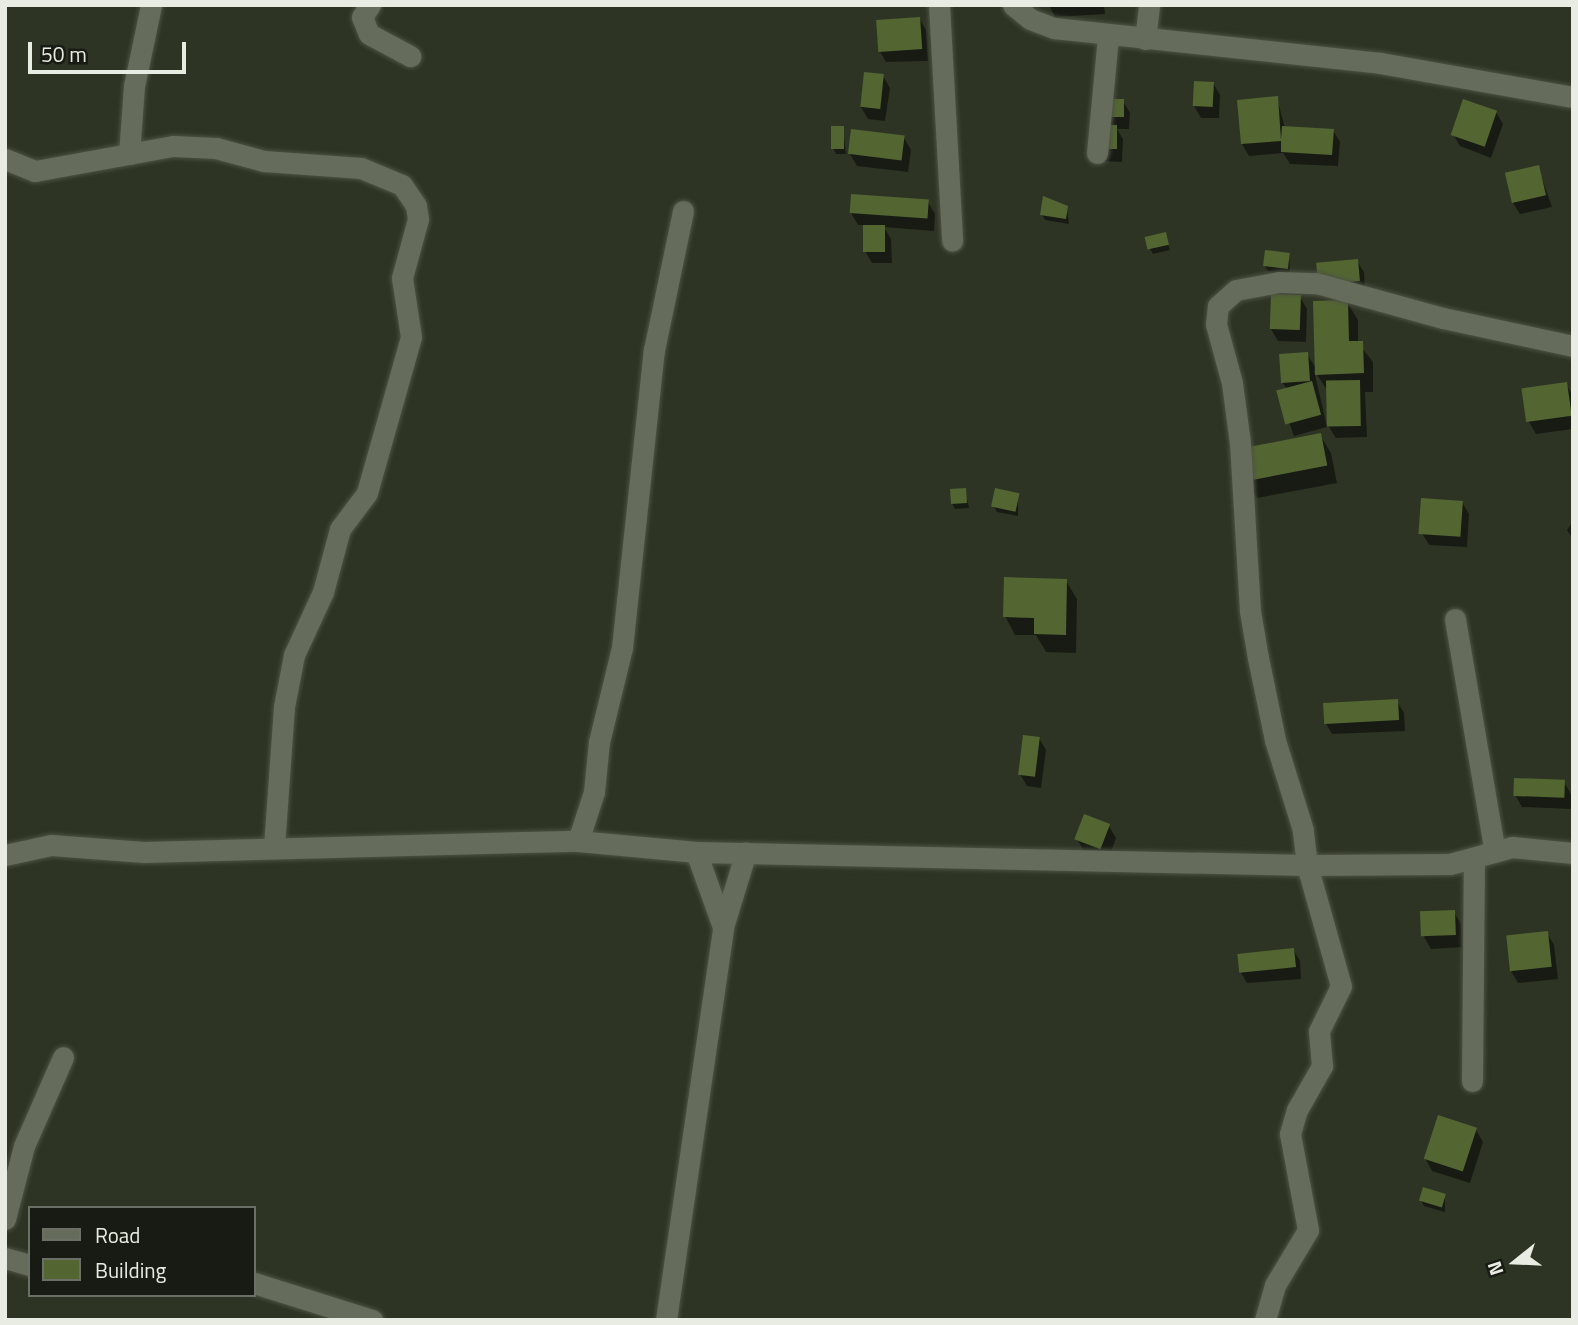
<!DOCTYPE html>
<style>
body{margin:0}
#map{position:relative;width:1578px;height:1325px;overflow:hidden;background:#2e3424;font-family:"Titillium Web",sans-serif}
div>[style]{position:absolute}
[style*='--x']{left:calc(var(--x)*1px);top:calc(var(--y)*1px);width:calc(var(--w)*1px);rotate:calc(var(--a)*1deg)}
.shadow>*{inset:0;background:#0007}
.building>*{inset:0;background:#536632;transform-origin:0 0}
.roads{filter:drop-shadow(0 0 2px #4d5244) drop-shadow(0 0 2px #4d5244)}
.minor>*{height:21px;margin:-10.5px;padding:0 10.5px;transform-origin:10.5px;border-radius:10.5px;background:#656c5b}
span{translate:-50% -50%;white-space:nowrap;text-align:center;line-height:1.15;-webkit-text-stroke:6px #181b14;paint-order:stroke}
.frame{position:absolute;inset:0;border:7px solid #e8ece2;pointer-events:none}
.legend{position:absolute;left:28px;top:1206px;width:228px;height:91px;box-sizing:border-box;background:#181b14;border:2px solid #6b6f66;margin:0;padding:9px 12px;list-style:none;font-size:21px;color:#e8ece2}
.legend li{display:flex;align-items:center;gap:14px;height:35px}
.legend b{width:35px;border:2px solid #6b6f66}
.north{position:absolute;left:1480px;top:1227px;width:70px;height:70px;-webkit-text-stroke:5px #181b14;paint-order:stroke;rotate:252deg;font-size:19px;font-weight:700;line-height:28px;text-align:center;color:#e8ece2}
.north::after{content:'';display:block;margin:auto;width:24px;height:32px;background:#e8ece2;clip-path:polygon(50% 0,100% 100%,50% 72%,0 100%)}
.scale{position:absolute;left:28px;top:42px;width:158px;height:32px;box-sizing:border-box;border:4px solid #e8ece2;border-top:0;padding-left:9px;font-size:21px;line-height:24px;white-space:nowrap;color:#e8ece2;-webkit-text-stroke:5px #181b14;paint-order:stroke}
</style>
<div id="map">
<div class="shadow">
<div style="clip-path:polygon(1049px 5px,1104px 5px,1105px 14px,1055px 17px)"></div>
<div style="clip-path:polygon(919px 18px,926px 30px,928px 61px,886px 62px,879px 50px)"></div>
<div style="clip-path:polygon(883px 76px,890px 88px,885px 121px,868px 119px,861px 107px)"></div>
<div style="clip-path:polygon(1213px 83px,1220px 95px,1219px 118px,1201px 118px,1194px 106px)"></div>
<div style="clip-path:polygon(1277px 98px,1285px 128px,1333px 130px,1340px 142px,1338px 166px,1290px 164px,1283px 153px,1249px 156px,1242px 144px)"></div>
<div style="clip-path:polygon(1123px 101px,1130px 113px,1129px 129px,1117px 129px,1123px 139px,1122px 162px,1101px 161px,1094px 126px)"></div>
<div style="clip-path:polygon(1496px 112px,1503px 124px,1491px 158px,1460px 146px,1453px 134px)"></div>
<div style="clip-path:polygon(843px 127px,846px 154px,836px 154px,833px 148px)"></div>
<div style="clip-path:polygon(904px 138px,911px 150px,908px 172px,857px 166px,850px 154px)"></div>
<div style="clip-path:polygon(1538px 167px,1552px 207px,1520px 214px,1513px 203px)"></div>
<div style="clip-path:polygon(928px 202px,935px 214px,934px 231px,884px 227px,891px 239px,892px 263px,872px 263px,865px 251px,864px 225px,858px 225px,851px 213px)"></div>
<div style="clip-path:polygon(1067px 208px,1069px 224px,1045px 220px,1042px 214px)"></div>
<div style="clip-path:polygon(1165px 234px,1170px 250px,1153px 254px,1150px 249px)"></div>
<div style="clip-path:polygon(1289px 255px,1290px 274px,1268px 271px,1265px 266px)"></div>
<div style="clip-path:polygon(1357px 261px,1364px 272px,1365px 293px,1326px 296px)"></div>
<div style="clip-path:polygon(1300px 297px,1307px 309px,1306px 342px,1278px 341px,1271px 329px)"></div>
<div style="clip-path:polygon(1347px 302px,1358px 320px,1358px 343px,1373px 362px,1373px 392px,1365px 392px,1367px 437px,1336px 438px,1329px 427px,1329px 393px,1314px 370px,1327px 427px,1294px 436px,1278px 391px,1287px 389px,1282px 382px,1307px 354px,1317px 370px)"></div>
<div style="clip-path:polygon(1566px 384px,1573px 396px,1573px 429px,1536px 434px,1529px 422px,1524px 390px)"></div>
<div style="clip-path:polygon(1320px 435px,1331px 453px,1337px 483px,1257px 498px,1246px 479px)"></div>
<div style="clip-path:polygon(965px 490px,969px 508px,955px 509px,952px 503px)"></div>
<div style="clip-path:polygon(1018px 494px,1018px 516px,997px 512px,994px 507px)"></div>
<div style="clip-path:polygon(1462px 502px,1469px 514px,1467px 547px,1429px 545px,1422px 533px)"></div>
<div style="clip-path:polygon(1573px 521px,1573px 539px,1567px 530px)"></div>
<div style="clip-path:polygon(1066px 581px,1077px 599px,1076px 653px,1046px 652px,1036px 635px,1015px 635px,1005px 616px)"></div>
<div style="clip-path:polygon(1397px 701px,1404px 713px,1405px 731px,1332px 734px,1325px 722px)"></div>
<div style="clip-path:polygon(1039px 738px,1046px 750px,1041px 788px,1027px 786px,1020px 774px)"></div>
<div style="clip-path:polygon(1564px 782px,1571px 794px,1571px 809px,1522px 807px,1515px 795px)"></div>
<div style="clip-path:polygon(1109px 826px,1116px 838px,1108px 860px,1084px 851px,1077px 839px)"></div>
<div style="clip-path:polygon(1454px 912px,1461px 924px,1462px 947px,1431px 949px,1424px 937px)"></div>
<div style="clip-path:polygon(1547px 933px,1554px 945px,1558px 979px,1518px 983px,1511px 971px)"></div>
<div style="clip-path:polygon(1293px 949px,1300px 961px,1301px 979px,1247px 983px,1240px 971px)"></div>
<div style="clip-path:polygon(1476px 1130px,1483px 1142px,1470px 1183px,1432px 1171px,1425px 1158px)"></div>
<div style="clip-path:polygon(1445px 1195px,1445px 1212px,1424px 1206px,1421px 1200px)"></div>
</div>
<div class="building">
<div style="left:920px;top:17px;width:32px;height:44px;rotate:86deg"></div>
<div style="left:864px;top:72px;width:20px;height:35px;rotate:6deg"></div>
<div style="left:1194px;top:81px;width:20px;height:25px;rotate:3deg"></div>
<div style="clip-path:polygon(1278px 96px,1281px 140px,1282px 126px,1334px 129px,1332px 155px,1281px 152px,1281px 141px,1241px 144px,1237px 100px)"></div>
<div style="left:1093px;top:99px;width:31px;height:18px"></div>
<div style="left:1463px;top:99px;width:36px;height:38px;rotate:19deg"></div>
<div style="left:1093px;top:125px;width:24px;height:24px"></div>
<div style="left:831px;top:126px;width:13px;height:23px"></div>
<div style="left:851px;top:129px;width:54px;height:25px;rotate:7deg"></div>
<div style="left:1539px;top:165px;width:31px;height:35px;rotate:77deg"></div>
<div style="left:851px;top:194px;width:78px;height:19px;rotate:4deg"></div>
<div style="clip-path:polygon(1043px 196px,1068px 206px,1066px 219px,1040px 215px)"></div>
<div style="left:863px;top:225px;width:22px;height:27px"></div>
<div style="left:1166px;top:232px;width:13px;height:22px;rotate:77deg"></div>
<div style="left:1265px;top:250px;width:25px;height:16px;rotate:7deg"></div>
<div style="left:1358px;top:259px;width:22px;height:42px;rotate:85deg"></div>
<div style="left:1271px;top:294px;width:30px;height:35px;rotate:2deg"></div>
<div style="clip-path:polygon(1348px 300px,1349px 341px,1363px 341px,1364px 373px,1315px 375px,1313px 301px)"></div>
<div style="left:1308px;top:352px;width:29px;height:29px;rotate:86deg"></div>
<div style="left:1360px;top:380px;width:46px;height:34px;rotate:89deg"></div>
<div style="left:1312px;top:381px;width:35px;height:37px;rotate:75deg"></div>
<div style="left:1567px;top:382px;width:34px;height:46px;rotate:82deg"></div>
<div style="left:1321px;top:433px;width:33px;height:83px;rotate:79deg"></div>
<div style="left:966px;top:488px;width:15px;height:16px;rotate:86deg"></div>
<div style="left:995px;top:488px;width:25px;height:19px;rotate:12deg"></div>
<div style="left:1421px;top:498px;width:42px;height:36px;rotate:4deg"></div>
<div style="clip-path:polygon(1004px 577px,1067px 579px,1066px 635px,1034px 634px,1034px 618px,1003px 617px)"></div>
<div style="left:1398px;top:699px;width:21px;height:75px;rotate:87deg"></div>
<div style="left:1023px;top:735px;width:17px;height:40px;rotate:7deg"></div>
<div style="left:1514px;top:778px;width:51px;height:18px;rotate:2deg"></div>
<div style="left:1084px;top:814px;width:28px;height:27px;rotate:21deg"></div>
<div style="left:1455px;top:910px;width:25px;height:35px;rotate:88deg"></div>
<div style="left:1548px;top:931px;width:36px;height:42px;rotate:84deg"></div>
<div style="left:1294px;top:948px;width:19px;height:57px;rotate:84deg"></div>
<div style="left:1438px;top:1115px;width:41px;height:46px;rotate:18deg"></div>
<div style="left:1423px;top:1187px;width:24px;height:14px;rotate:17deg"></div>
</div>
<div class="roads">
<div class="minor">
<div style="--x:370;--y:5;--w:14;--a:124"></div>
<div style="--x:362;--y:17;--w:18;--a:68"></div>
<div style="--x:369;--y:34;--w:47;--a:28.2"></div>
<div style="--x:939;--y:5;--w:236;--a:86.8"></div>
<div style="--x:1013;--y:5;--w:22;--a:39"></div>
<div style="--x:1030;--y:19;--w:26;--a:21"></div>
<div style="--x:1054;--y:28;--w:328;--a:6.1"></div>
<div style="--x:1380;--y:63;--w:196;--a:10"></div>
<div style="--x:1145;--y:39;--w:34;--a:-83"></div>
<div style="--x:1097;--y:153;--w:117;--a:-84.6"></div>
<div style="--x:129;--y:154;--w:68;--a:-85.8"></div>
<div style="--x:134;--y:86;--w:83;--a:-78.1"></div>
<div style="--x:5;--y:159;--w:32;--a:22"></div>
<div style="--x:35;--y:171;--w:140;--a:-10.3"></div>
<div style="--x:173;--y:146;--w:43;--a:2.7"></div>
<div style="--x:216;--y:148;--w:50;--a:15.2"></div>
<div style="--x:264;--y:161;--w:97;--a:4.1"></div>
<div style="--x:361;--y:168;--w:44;--a:22.5"></div>
<div style="--x:402;--y:185;--w:25;--a:56"></div>
<div style="--x:416;--y:206;--w:13;--a:81"></div>
<div style="--x:418;--y:219;--w:61;--a:105.2"></div>
<div style="--x:402;--y:278;--w:60;--a:81.3"></div>
<div style="--x:411;--y:337;--w:162;--a:105.8"></div>
<div style="--x:367;--y:493;--w:45;--a:126.9"></div>
<div style="--x:340;--y:529;--w:65;--a:105.1"></div>
<div style="--x:323;--y:592;--w:69;--a:114.7"></div>
<div style="--x:294;--y:655;--w:53;--a:100.9"></div>
<div style="--x:284;--y:707;--w:139;--a:94.1"></div>
<div style="--x:1455;--y:619;--w:236;--a:80.3"></div>
<div style="--x:578;--y:841;--w:52;--a:-71.9"></div>
<div style="--x:594;--y:792;--w:50;--a:-84.3"></div>
<div style="--x:599;--y:742;--w:97;--a:-76.3"></div>
<div style="--x:622;--y:648;--w:300;--a:-83.9"></div>
<div style="--x:654;--y:350;--w:142;--a:-78.2"></div>
<div style="--x:696;--y:852;--w:80;--a:70.2"></div>
<div style="--x:5;--y:855;--w:47;--a:-12.3"></div>
<div style="--x:51;--y:845;--w:93;--a:4.3"></div>
<div style="--x:144;--y:852;--w:434;--a:-1.5"></div>
<div style="--x:578;--y:841;--w:119;--a:5.3"></div>
<div style="--x:696;--y:852;--w:611;--a:1.22"></div>
<div style="--x:1307;--y:865;--w:143;--a:-0.4"></div>
<div style="--x:1450;--y:864;--w:64;--a:-15.3"></div>
<div style="--x:1512;--y:847;--w:61;--a:5.6"></div>
<div style="--x:1472;--y:1081;--w:221;--a:-89.5"></div>
<div style="--x:5;--y:1219;--w:75;--a:-75.4"></div>
<div style="--x:24;--y:1146;--w:97;--a:-66.3"></div>
<div style="--x:5;--y:1258;--w:26;--a:16"></div>
<div style="--x:254;--y:1283;--w:124;--a:17.4"></div>
<div style="--x:666;--y:1320;--w:397;--a:-81.7"></div>
<div style="--x:723;--y:927;--w:78;--a:-73"></div>
<div style="--x:1265;--y:1320;--w:36;--a:-74"></div>
<div style="--x:1275;--y:1285;--w:64;--a:-59"></div>
<div style="--x:1308;--y:1230;--w:98;--a:-100.6"></div>
<div style="--x:1290;--y:1134;--w:25;--a:-74"></div>
<div style="--x:1297;--y:1110;--w:51;--a:-60.4"></div>
<div style="--x:1322;--y:1066;--w:35;--a:-95"></div>
<div style="--x:1319;--y:1031;--w:50;--a:-63.9"></div>
<div style="--x:1341;--y:986;--w:126;--a:-105.7"></div>
<div style="--x:1307;--y:865;--w:35;--a:-97"></div>
<div style="--x:1303;--y:830;--w:94;--a:-107.3"></div>
<div style="--x:1275;--y:740;--w:84;--a:-101.7"></div>
<div style="--x:1258;--y:658;--w:48;--a:-99.7"></div>
<div style="--x:1250;--y:611;--w:168;--a:-93.4"></div>
<div style="--x:1240;--y:443;--w:61;--a:-97.6"></div>
<div style="--x:1232;--y:383;--w:61;--a:-105.2"></div>
<div style="--x:1216;--y:324;--w:18;--a:-84"></div>
<div style="--x:1218;--y:306;--w:24;--a:-42"></div>
<div style="--x:1236;--y:290;--w:44;--a:-10.5"></div>
<div style="--x:1279;--y:282;--w:37;--a:2"></div>
<div style="--x:1316;--y:283;--w:132;--a:15.4"></div>
<div style="--x:1443;--y:318;--w:133;--a:12.2"></div>
</div>
</div>
<div class="frame"></div>
<ul class="legend">
<li><b style="height:9px;background:#656c5b"></b>Road</li>
<li><b style="height:19px;background:#536632"></b>Building</li>
</ul>
<div class="north">N</div>
<div class="scale">50 m</div>
</div>
